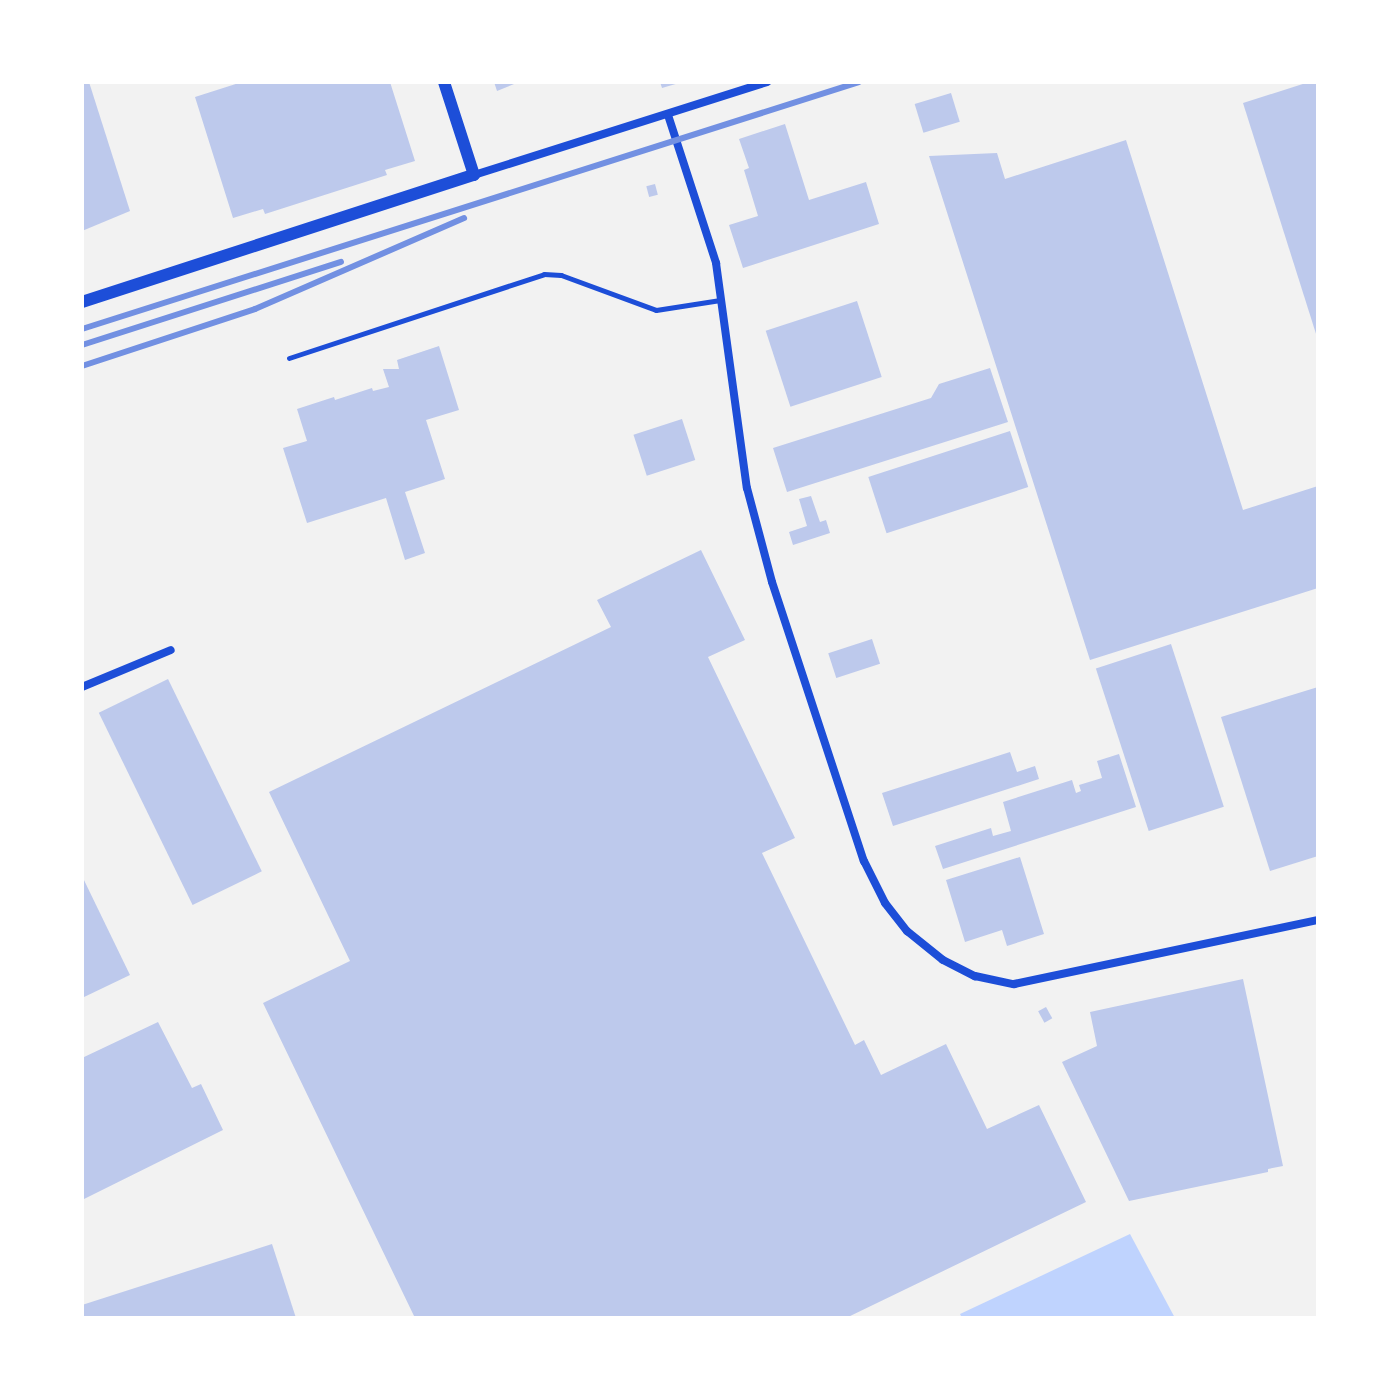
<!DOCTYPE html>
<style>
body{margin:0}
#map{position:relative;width:1400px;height:1400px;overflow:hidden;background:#f2f2f2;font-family:Rubik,sans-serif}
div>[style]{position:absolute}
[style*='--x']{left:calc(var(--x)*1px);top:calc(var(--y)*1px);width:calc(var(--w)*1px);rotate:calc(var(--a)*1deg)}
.water>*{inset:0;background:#bfd3fe}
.building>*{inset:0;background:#bdc9ec;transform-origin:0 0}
.service>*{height:5px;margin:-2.5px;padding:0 2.5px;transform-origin:2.5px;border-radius:2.5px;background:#1d4ed8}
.minor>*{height:8px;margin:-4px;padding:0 4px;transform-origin:4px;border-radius:4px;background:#1d4ed8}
.tertiary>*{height:12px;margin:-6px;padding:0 6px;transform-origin:6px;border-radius:6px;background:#1d4ed8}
.rail>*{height:6px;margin:-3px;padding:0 3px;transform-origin:3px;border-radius:3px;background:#7290e2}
span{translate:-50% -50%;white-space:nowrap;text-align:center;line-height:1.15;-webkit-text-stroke:7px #fff;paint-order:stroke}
.frame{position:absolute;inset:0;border:84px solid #fff;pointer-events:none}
</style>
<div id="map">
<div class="water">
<div style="clip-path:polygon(1130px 1234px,1175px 1318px,962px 1318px,960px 1314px)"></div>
</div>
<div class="building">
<div style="clip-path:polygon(82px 82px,89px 82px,130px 211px,82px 231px)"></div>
<div style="clip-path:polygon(242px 82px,390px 82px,415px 161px,385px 170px,387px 175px,265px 214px,263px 209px,233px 218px,195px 97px)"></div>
<div style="clip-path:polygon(494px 82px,513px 82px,514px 84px,497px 91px)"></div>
<div style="clip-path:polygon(660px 82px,678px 82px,679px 83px,662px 88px)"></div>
<div style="clip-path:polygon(1309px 82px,1318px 82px,1317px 337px,1243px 103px)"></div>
<div style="left:951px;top:93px;width:30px;height:38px;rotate:73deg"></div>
<div style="clip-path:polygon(785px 124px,809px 200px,866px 182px,879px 224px,743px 268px,729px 225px,758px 216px,744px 170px,749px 168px,739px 139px)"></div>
<div style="clip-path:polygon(1126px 140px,1243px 510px,1318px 486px,1318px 588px,1090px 660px,929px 156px,997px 153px,1005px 179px)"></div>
<div style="left:655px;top:184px;width:11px;height:9px;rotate:75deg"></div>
<div style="left:857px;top:301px;width:80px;height:96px;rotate:72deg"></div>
<div style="clip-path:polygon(439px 346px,459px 410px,426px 420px,445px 479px,405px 492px,425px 553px,405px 560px,386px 498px,307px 523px,283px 448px,307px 441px,297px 409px,334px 397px,335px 400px,372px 388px,373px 391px,389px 387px,383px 369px,399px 369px,397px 360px)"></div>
<div style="clip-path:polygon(990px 368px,1008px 422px,787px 492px,773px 448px,931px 398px,939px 384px)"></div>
<div style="left:682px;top:419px;width:43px;height:51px;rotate:72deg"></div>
<div style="left:1010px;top:431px;width:59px;height:149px;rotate:72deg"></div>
<div style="clip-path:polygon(811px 496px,820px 522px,826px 520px,830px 533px,793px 545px,789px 532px,807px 526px,799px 499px)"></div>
<div style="clip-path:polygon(701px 550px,745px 640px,708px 657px,795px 838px,762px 853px,855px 1045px,864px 1040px,881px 1075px,946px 1044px,987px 1129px,1039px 1105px,1086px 1202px,846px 1318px,415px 1318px,263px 1003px,350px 961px,269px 792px,611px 627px,597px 600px)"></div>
<div style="left:872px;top:639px;width:26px;height:46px;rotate:72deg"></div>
<div style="left:1171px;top:644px;width:171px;height:79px;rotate:72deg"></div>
<div style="left:168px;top:679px;width:214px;height:77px;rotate:64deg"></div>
<div style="clip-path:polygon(1318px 687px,1318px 856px,1270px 871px,1221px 717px)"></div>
<div style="clip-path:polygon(1010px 752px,1017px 772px,1035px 766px,1039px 779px,893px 826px,882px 793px)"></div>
<div style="clip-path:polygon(1119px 754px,1136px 807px,943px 869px,935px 846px,991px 828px,993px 836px,1011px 831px,1003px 802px,1072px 780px,1076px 793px,1081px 791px,1079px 785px,1102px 778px,1097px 761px)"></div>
<div style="clip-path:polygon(1020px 857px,1044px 934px,1007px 946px,1002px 930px,965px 942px,946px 880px)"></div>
<div style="clip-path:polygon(82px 876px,130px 975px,82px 998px)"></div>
<div style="clip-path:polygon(1243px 979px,1283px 1166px,1268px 1169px,1268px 1172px,1129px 1201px,1062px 1062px,1097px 1046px,1090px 1012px)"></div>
<div style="left:1046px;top:1007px;width:13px;height:9px;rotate:61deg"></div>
<div style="clip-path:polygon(158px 1022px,192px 1088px,201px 1084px,223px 1130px,82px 1200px,82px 1058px)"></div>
<div style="clip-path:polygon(272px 1244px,296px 1318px,82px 1318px,82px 1305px)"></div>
</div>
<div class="service">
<div style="--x:289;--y:358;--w:268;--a:-18.2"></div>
<div style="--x:544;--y:274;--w:17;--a:3"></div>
<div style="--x:561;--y:275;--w:101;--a:20.2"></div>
<div style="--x:656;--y:310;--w:65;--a:-8.9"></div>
</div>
<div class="minor">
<div style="--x:668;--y:115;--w:156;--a:72"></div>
<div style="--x:716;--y:263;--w:227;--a:82.2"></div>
<div style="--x:747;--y:488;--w:97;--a:75.1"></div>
<div style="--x:772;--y:582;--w:294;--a:71.8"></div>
<div style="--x:864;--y:861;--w:47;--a:63.4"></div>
<div style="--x:885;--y:903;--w:36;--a:52"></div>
<div style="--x:907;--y:931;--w:46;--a:38.9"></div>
<div style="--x:943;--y:960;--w:36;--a:27"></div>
<div style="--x:975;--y:976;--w:40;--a:12"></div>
<div style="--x:1014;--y:984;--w:311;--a:-11.9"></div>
<div style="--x:474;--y:175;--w:308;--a:-17.6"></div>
<div style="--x:82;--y:687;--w:96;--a:-22.6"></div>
</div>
<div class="tertiary">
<div style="--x:82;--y:302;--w:412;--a:-18"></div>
<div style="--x:474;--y:175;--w:98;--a:-107.9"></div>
</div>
<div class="rail">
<div style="--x:82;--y:329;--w:815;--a:-17.63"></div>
<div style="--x:82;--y:345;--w:272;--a:-17.8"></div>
<div style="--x:82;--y:366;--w:182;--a:-18.2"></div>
<div style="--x:255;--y:309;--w:228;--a:-23.5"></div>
</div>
<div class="frame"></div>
</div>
